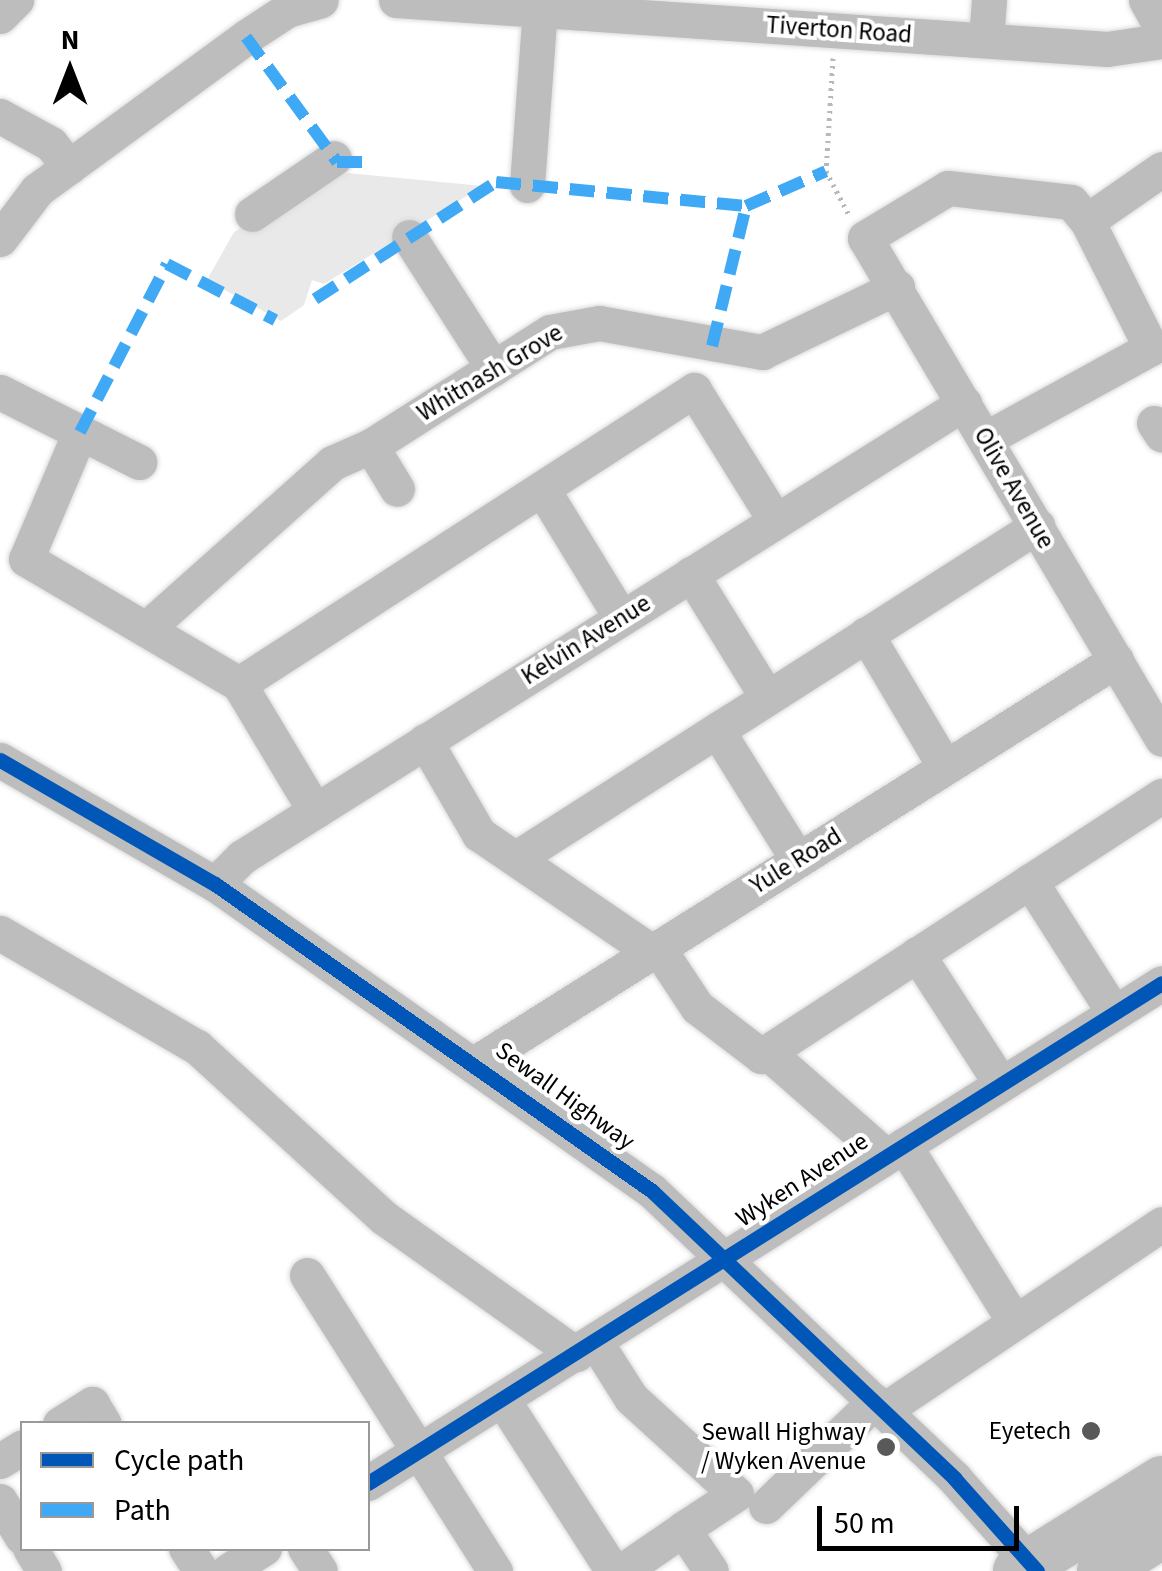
<!DOCTYPE html>
<style>
body{margin:0}
#map{position:relative;width:1162px;height:1571px;overflow:hidden;background:#fff;font-family:"Source Sans 3",sans-serif}
div>[style]{position:absolute}
[style*='--x']{left:calc(var(--x)*1px);top:calc(var(--y)*1px);width:calc(var(--w)*1px);rotate:calc(var(--a)*1deg)}
.green>*{inset:0;background:#e9e9e9}
.path>*{height:5px;margin-top:-2.5px;transform-origin:0;background:repeating-linear-gradient(90deg,#b8b8b8 0 2.5px,transparent 0 7.5px)}
.roads{filter:drop-shadow(0 0 2px #dbdbdb) drop-shadow(0 0 2px #dbdbdb)}
.minor>*{height:35px;margin:-17.5px;padding:0 17.5px;transform-origin:17.5px;border-radius:17.5px;background:#bdbdbd}
.highway>*{height:50px;margin:-25px;padding:0 25px;transform-origin:25px;border-radius:25px;background:#bdbdbd}
.quiet>*{height:12px;margin-top:-6px;transform-origin:0;background:repeating-linear-gradient(90deg,#3fa9f5 0 25px,transparent 0 37px)}
.cycleway>*{height:15px;margin:-7.5px;padding:0 7.5px;transform-origin:7.5px;border-radius:7.5px;background:#0057b8}
.dots>*{width:28px;height:28px;translate:-50% -50%;box-sizing:border-box;border:5px solid #fff;border-radius:50%}
span{translate:-50% -50%;white-space:nowrap;text-align:center;line-height:1.15;-webkit-text-stroke:8px #fff;paint-order:stroke}
.street-label{font-size:25px;color:#000}
.poi-label{font-size:25px;color:#000}
.right{translate:-100% -50%;text-align:right}
.legend{position:absolute;left:20px;top:1421px;width:350px;height:130px;box-sizing:border-box;background:#fff;border:2px solid #999;margin:0;padding:12px 18px;list-style:none;font-size:30px;color:#000}
.legend li{display:flex;align-items:center;gap:20px;height:50px}
.legend b{width:50px;border:2px solid #999}
.north{position:absolute;left:20px;top:20px;width:100px;height:100px;-webkit-text-stroke:8px #fff;paint-order:stroke;rotate:0deg;font-size:28px;font-weight:700;line-height:40px;text-align:center;color:#000}
.north::after{content:'';display:block;margin:auto;width:35px;height:45px;background:#000;clip-path:polygon(50% 0,100% 100%,50% 72%,0 100%)}
.scale{position:absolute;left:817px;top:1506px;width:202px;height:45px;box-sizing:border-box;border:5px solid #000;border-top:0;padding-left:12px;font-size:30px;line-height:35px;white-space:nowrap;color:#000;-webkit-text-stroke:8px #fff;paint-order:stroke}
</style>
<div id="map">
<div class="green">
<div style="clip-path:polygon(337px 172px,483px 186px,324px 284px,312px 280px,304px 305px,281px 321px,207px 280px,234px 232px)"></div>
</div>
<div class="path">
<div style="--x:833;--y:58;--w:113;--a:93.5"></div>
<div style="--x:826;--y:171;--w:50;--a:62.4"></div>
</div>
<div class="roads">
<div class="minor">
<div style="--x:396;--y:0;--w:713;--a:3.94"></div>
<div style="--x:1107;--y:49;--w:56;--a:-8.3"></div>
<div style="--x:1146;--y:0;--w:33;--a:61"></div>
<div style="--x:0;--y:16;--w:23;--a:-45"></div>
<div style="--x:986;--y:40;--w:40;--a:-85.7"></div>
<div style="--x:0;--y:116;--w:58;--a:28.8"></div>
<div style="--x:51;--y:144;--w:29;--a:52"></div>
<div style="--x:1162;--y:169;--w:91;--a:145.3"></div>
<div style="--x:1087;--y:221;--w:25;--a:-130"></div>
<div style="--x:1071;--y:202;--w:124;--a:-173.5"></div>
<div style="--x:948;--y:188;--w:97;--a:148.9"></div>
<div style="--x:865;--y:238;--w:582;--a:59.34"></div>
<div style="--x:527;--y:185;--w:175;--a:-85.8"></div>
<div style="--x:252;--y:214;--w:99;--a:-34.3"></div>
<div style="--x:409;--y:237;--w:156;--a:57.3"></div>
<div style="--x:0;--y:239;--w:61;--a:-52.9"></div>
<div style="--x:37;--y:190;--w:259;--a:-36.2"></div>
<div style="--x:246;--y:37;--w:49;--a:-33.4"></div>
<div style="--x:287;--y:10;--w:35;--a:-16"></div>
<div style="--x:0;--y:392;--w:156;--a:26.7"></div>
<div style="--x:1154;--y:423;--w:14;--a:56"></div>
<div style="--x:80;--y:432;--w:138;--a:113"></div>
<div style="--x:26;--y:559;--w:247;--a:30.4"></div>
<div style="--x:239;--y:684;--w:148;--a:59.1"></div>
<div style="--x:985;--y:439;--w:189;--a:-28.7"></div>
<div style="--x:1151;--y:348;--w:142;--a:-116.7"></div>
<div style="--x:371;--y:446;--w:50;--a:58.8"></div>
<div style="--x:543;--y:490;--w:150;--a:58.6"></div>
<div style="--x:691;--y:574;--w:145;--a:58.3"></div>
<div style="--x:146;--y:629;--w:249;--a:-41.7"></div>
<div style="--x:332;--y:463;--w:43;--a:-23.6"></div>
<div style="--x:371;--y:446;--w:212;--a:-32.5"></div>
<div style="--x:550;--y:332;--w:50;--a:-10.4"></div>
<div style="--x:599;--y:323;--w:166;--a:10.1"></div>
<div style="--x:762;--y:352;--w:150;--a:-25.7"></div>
<div style="--x:866;--y:634;--w:155;--a:59.3"></div>
<div style="--x:239;--y:684;--w:542;--a:-32.87"></div>
<div style="--x:694;--y:390;--w:153;--a:58.1"></div>
<div style="--x:717;--y:730;--w:153;--a:58.1"></div>
<div style="--x:425;--y:741;--w:108;--a:59.9"></div>
<div style="--x:479;--y:834;--w:209;--a:34.3"></div>
<div style="--x:0;--y:760;--w:248;--a:30"></div>
<div style="--x:215;--y:884;--w:534;--a:35.09"></div>
<div style="--x:652;--y:1191;--w:417;--a:43.5"></div>
<div style="--x:954;--y:1478;--w:125;--a:48.3"></div>
<div style="--x:518;--y:857;--w:616;--a:-32.53"></div>
<div style="--x:1030;--y:881;--w:156;--a:57.5"></div>
<div style="--x:215;--y:884;--w:38;--a:-45"></div>
<div style="--x:242;--y:857;--w:853;--a:-32.16"></div>
<div style="--x:0;--y:933;--w:228;--a:30.1"></div>
<div style="--x:197;--y:1047;--w:252;--a:42.4"></div>
<div style="--x:383;--y:1217;--w:237;--a:35.4"></div>
<div style="--x:658;--y:948;--w:71;--a:56.5"></div>
<div style="--x:697;--y:1007;--w:81;--a:37.4"></div>
<div style="--x:761;--y:1056;--w:478;--a:-33"></div>
<div style="--x:917;--y:954;--w:155;--a:57.1"></div>
<div style="--x:767;--y:1052;--w:158;--a:41.2"></div>
<div style="--x:477;--y:1062;--w:755;--a:-32.17"></div>
<div style="--x:904;--y:1145;--w:208;--a:58"></div>
<div style="--x:307;--y:1275;--w:351;--a:57.6"></div>
<div style="--x:595;--y:1341;--w:67;--a:57.7"></div>
<div style="--x:631;--y:1398;--w:142;--a:42.4"></div>
<div style="--x:736;--y:1494;--w:64;--a:146.6"></div>
<div style="--x:683;--y:1529;--w:50;--a:56.3"></div>
<div style="--x:502;--y:1399;--w:205;--a:57.2"></div>
<div style="--x:884;--y:1410;--w:334;--a:-33.8"></div>
<div style="--x:60;--y:1424;--w:38;--a:-32"></div>
<div style="--x:92;--y:1404;--w:23;--a:59"></div>
<div style="--x:0;--y:1461;--w:26;--a:-32"></div>
<div style="--x:368;--y:1483;--w:938;--a:-32.2"></div>
<div style="--x:0;--y:1501;--w:42;--a:58.6"></div>
<div style="--x:766;--y:1506;--w:151;--a:-43.9"></div>
<div style="--x:30;--y:1548;--w:27;--a:59"></div>
<div style="--x:186;--y:1548;--w:27;--a:57"></div>
<div style="--x:305;--y:1548;--w:27;--a:57"></div>
<div style="--x:228;--y:1571;--w:43;--a:-32.6"></div>
<div style="--x:622;--y:1571;--w:74;--a:-34.5"></div>
</div>
<div class="highway">
<div style="--x:1018;--y:1571;--w:170;--a:-32"></div>
<div style="--x:1102;--y:1571;--w:71;--a:-32.3"></div>
</div>
</div>
<div class="quiet">
<div style="--x:246;--y:37;--w:155;--a:53.9"></div>
<div style="--x:337;--y:162;--w:31;--a:0"></div>
<div style="--x:315;--y:299;--w:216;--a:-32.9"></div>
<div style="--x:496;--y:182;--w:251;--a:5.5"></div>
<div style="--x:746;--y:206;--w:87;--a:-23.6"></div>
<div style="--x:712;--y:346;--w:144;--a:-76.3"></div>
<div style="--x:80;--y:432;--w:189;--a:-62.6"></div>
<div style="--x:167;--y:264;--w:122;--a:27.4"></div>
</div>
<div class="cycleway">
<div style="--x:0;--y:760;--w:248;--a:30"></div>
<div style="--x:215;--y:884;--w:534;--a:35.09"></div>
<div style="--x:652;--y:1191;--w:417;--a:43.5"></div>
<div style="--x:954;--y:1478;--w:125;--a:48.3"></div>
<div style="--x:368;--y:1483;--w:938;--a:-32.2"></div>
</div>
<div class="dots">
<div style="left:1091px;top:1431px;background:#595959"></div>
<div style="left:886px;top:1447px;background:#595959"></div>
</div>
<div class="street-label">
<span style="left:839px;top:30px;rotate:4deg">Tiverton Road</span>
<span style="left:490px;top:373px;rotate:-31deg">Whitnash Grove</span>
<span style="left:1014px;top:488px;rotate:60deg">Olive Avenue</span>
<span style="left:586px;top:640px;rotate:-32deg">Kelvin Avenue</span>
<span style="left:796px;top:861px;rotate:-32deg">Yule Road</span>
<span style="left:565px;top:1096px;rotate:36deg">Sewall Highway</span>
<span style="left:802px;top:1180px;rotate:-33deg">Wyken Avenue</span>
</div>
<div class="poi-label">
<span class="right" style="left:1071px;top:1431px">Eyetech</span>
<span class="right" style="left:866px;top:1447px">Sewall Highway<br>/ Wyken Avenue</span>
</div>
<ul class="legend">
<li><b style="height:12px;background:#0057b8"></b>Cycle path</li>
<li><b style="height:12px;background:#3fa9f5"></b>Path</li>
</ul>
<div class="north">N</div>
<div class="scale">50 m</div>
</div>
